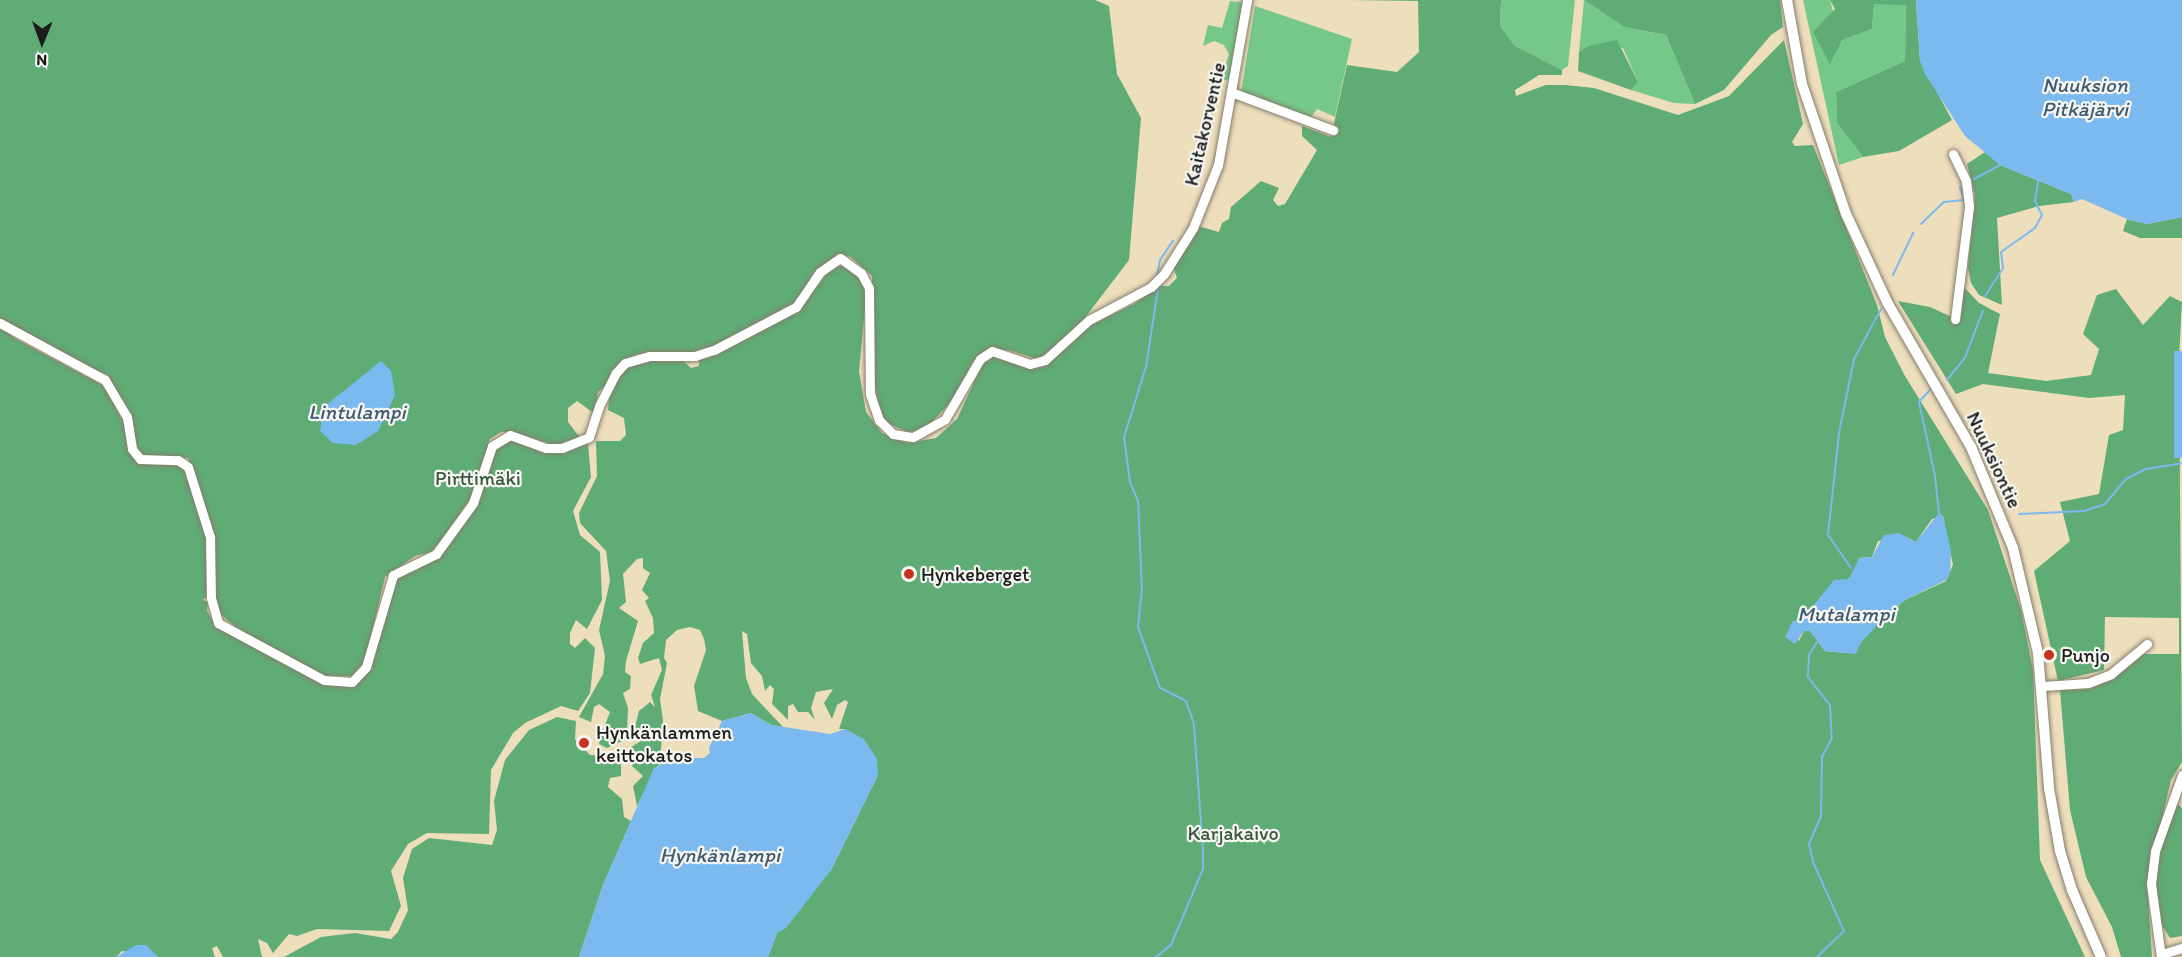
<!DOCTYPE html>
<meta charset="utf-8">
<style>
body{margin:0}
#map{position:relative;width:2182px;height:957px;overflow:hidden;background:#eddebc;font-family:Itim,sans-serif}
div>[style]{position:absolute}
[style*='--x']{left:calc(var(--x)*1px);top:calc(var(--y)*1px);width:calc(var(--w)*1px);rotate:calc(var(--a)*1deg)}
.green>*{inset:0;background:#76c88a}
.forest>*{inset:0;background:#60ac76}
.water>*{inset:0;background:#7bb9ee;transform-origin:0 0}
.stream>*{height:2px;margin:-1px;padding:0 1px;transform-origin:1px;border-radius:1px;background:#7bb9ee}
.roads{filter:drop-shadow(0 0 2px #847d6c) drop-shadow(0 0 2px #847d6c)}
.minor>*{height:9px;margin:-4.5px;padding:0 4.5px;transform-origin:4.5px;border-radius:4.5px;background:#fff}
.tertiary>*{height:10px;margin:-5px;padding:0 5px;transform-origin:5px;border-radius:5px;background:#fff}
.dots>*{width:16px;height:16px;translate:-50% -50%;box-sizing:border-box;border:3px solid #f6f6f2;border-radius:50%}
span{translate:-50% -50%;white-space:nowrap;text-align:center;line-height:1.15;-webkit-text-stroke:4.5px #f6f6f2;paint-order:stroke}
.street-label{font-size:20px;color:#1c1c1c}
.park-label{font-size:20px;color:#3c5842}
.poi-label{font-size:20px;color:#1c1c1c}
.left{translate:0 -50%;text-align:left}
.water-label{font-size:21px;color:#425b70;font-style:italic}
.north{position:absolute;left:12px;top:12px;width:60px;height:60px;-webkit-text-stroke:4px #f6f6f2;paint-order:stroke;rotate:181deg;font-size:16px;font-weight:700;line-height:24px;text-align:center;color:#1c1c1c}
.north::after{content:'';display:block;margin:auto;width:21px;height:27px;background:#1c1c1c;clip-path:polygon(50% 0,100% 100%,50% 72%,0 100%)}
</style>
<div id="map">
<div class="green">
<div style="clip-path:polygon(1501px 0,1575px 0,1568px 66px,1562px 70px,1515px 46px,1500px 26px)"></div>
<div style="clip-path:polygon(1584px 0,1624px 27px,1666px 35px,1695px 104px,1674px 103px,1631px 90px,1638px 82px,1623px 48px,1588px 46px,1579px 52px)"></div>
<div style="clip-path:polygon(1803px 0,1830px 0,1841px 40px,1872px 29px,1874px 4px,1906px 4px,1905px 61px,1836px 92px,1837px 123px,1863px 157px,1839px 165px)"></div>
<div style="clip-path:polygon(1230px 1px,1241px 2px,1244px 6px,1231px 78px,1227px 80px,1221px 79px,1229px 54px,1224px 45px,1214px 41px,1203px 46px,1208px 25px,1222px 28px)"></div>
<div style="clip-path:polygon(1255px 6px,1352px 39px,1335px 117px,1317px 109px,1311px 117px,1241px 93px)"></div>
</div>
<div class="forest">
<div style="clip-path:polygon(0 0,1095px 0,1109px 6px,1117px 74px,1141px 118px,1129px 260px,1084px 319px,1051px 351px,1037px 359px,1008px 350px,988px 350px,973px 361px,954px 399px,924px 430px,908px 432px,882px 421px,872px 370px,872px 276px,851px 257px,840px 254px,814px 272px,799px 300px,713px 346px,692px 352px,637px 354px,621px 362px,611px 371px,607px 385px,598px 392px,595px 414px,577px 401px,568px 408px,568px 422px,581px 439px,553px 445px,514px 432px,501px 432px,490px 439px,475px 491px,445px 536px,431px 552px,415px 556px,385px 577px,364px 665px,354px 676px,325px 676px,240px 631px,217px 611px,211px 523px,188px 458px,147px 458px,139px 453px,128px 411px,108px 375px,77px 363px,0 318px)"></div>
<div style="clip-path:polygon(evenodd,1351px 0,1501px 0,1500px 26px,1515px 46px,1562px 70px,1562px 75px,1539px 75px,1515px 90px,1516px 96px,1546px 85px,1565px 85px,1594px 88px,1678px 115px,1729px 96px,1784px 40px,1803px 124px,1792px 142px,1795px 146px,1813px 145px,1877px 305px,1885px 337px,1905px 376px,1988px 510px,2021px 610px,2033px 670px,2040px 860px,2085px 957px,768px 957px,777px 933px,831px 870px,878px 775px,845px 729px,839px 729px,848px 702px,845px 700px,837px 705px,832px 719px,824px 703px,833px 689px,816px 692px,811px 708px,815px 720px,808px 712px,798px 712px,793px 704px,788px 706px,788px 720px,772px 704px,774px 689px,770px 685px,765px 691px,762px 676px,751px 663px,747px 634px,742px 631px,746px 678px,752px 694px,783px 727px,771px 725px,751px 713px,722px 721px,698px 711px,694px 686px,706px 650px,704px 639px,700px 630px,690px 627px,677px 630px,666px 640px,664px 658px,667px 663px,660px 699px,663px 721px,660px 762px,637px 806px,633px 786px,643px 776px,632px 766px,637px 756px,631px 747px,641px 741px,635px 727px,639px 711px,650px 702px,655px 707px,651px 695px,662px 670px,659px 658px,640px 664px,638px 658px,643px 643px,654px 633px,653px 618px,645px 601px,649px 598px,642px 590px,650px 573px,643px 568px,643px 558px,637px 559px,623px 574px,626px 602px,619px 608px,638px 621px,626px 661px,625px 672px,631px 676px,630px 689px,623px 693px,628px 708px,627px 731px,622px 741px,607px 748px,599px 744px,600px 738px,610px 712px,599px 704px,594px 707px,591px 722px,579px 717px,603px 674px,605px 656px,599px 630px,610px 581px,606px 551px,580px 523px,579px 513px,597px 476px,596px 441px,620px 441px,626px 435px,624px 418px,608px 410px,609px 397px,624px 369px,652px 359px,679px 357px,691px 368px,699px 366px,699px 358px,716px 355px,798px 310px,833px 266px,848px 266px,862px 281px,866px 297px,859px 371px,866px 412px,882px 433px,907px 443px,936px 438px,957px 419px,983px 363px,995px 356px,1028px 368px,1043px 367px,1085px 328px,1134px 304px,1157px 286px,1169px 286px,1177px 278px,1172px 264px,1198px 226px,1219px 232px,1222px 223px,1229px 219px,1231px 207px,1261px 181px,1279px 188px,1273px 200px,1278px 206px,1285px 204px,1317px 150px,1302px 136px,1302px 126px,1331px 137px,1347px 65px,1397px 72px,1419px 52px,1418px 1px,1351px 0,1943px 516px,1953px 565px,1946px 581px,1905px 600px,1874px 626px,1860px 644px,1846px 653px,1825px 651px,1810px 631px,1804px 631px,1799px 641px,1792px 622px,1804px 617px,1820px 600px,1852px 576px,1859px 558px,1872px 557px,1878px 541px,1907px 537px,1916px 542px,1932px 519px,1943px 516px)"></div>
<div style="clip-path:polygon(1584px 0,1780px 0,1783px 27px,1771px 35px,1724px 90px,1695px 104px,1666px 35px,1624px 27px)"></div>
<div style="clip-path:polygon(1830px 0,1916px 0,1920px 61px,1952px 120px,1899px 151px,1863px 157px,1837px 123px,1836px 92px,1905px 61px,1906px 5px,1874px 4px,1872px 29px,1842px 40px,1830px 64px,1813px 32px,1835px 9px)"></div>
<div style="clip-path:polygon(1617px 40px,1638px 82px,1631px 90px,1578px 71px,1579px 52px,1588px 46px)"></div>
<div style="clip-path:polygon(1985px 152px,2000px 165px,2071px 194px,2074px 202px,2039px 206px,1997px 218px,2002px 305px,1979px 295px,1971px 283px,1968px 267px,1975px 195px,1967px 164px)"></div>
<div style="clip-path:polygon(2182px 217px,2182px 238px,2140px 238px,2123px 231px,2127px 219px,2147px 224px)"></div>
<div style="clip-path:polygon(1962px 285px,1979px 303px,2000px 314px,1988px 373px,2046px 381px,2091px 375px,2099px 349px,2083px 334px,2097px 295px,2116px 289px,2143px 325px,2170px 296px,2182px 302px,2179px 358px,2182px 762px,2171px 780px,2147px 881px,2152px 957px,2121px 957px,2112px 927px,2086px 877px,2070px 810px,2060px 690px,2089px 689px,2112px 680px,2142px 654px,2179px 654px,2179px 618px,2105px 617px,2104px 670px,2058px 681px,2034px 571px,2070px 541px,2060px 502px,2099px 494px,2109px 435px,2123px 430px,2125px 395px,2089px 398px,1983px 384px,1956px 394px,1898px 301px,1930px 307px,1958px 320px)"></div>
<div style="clip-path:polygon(0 327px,16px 339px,104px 386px,124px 423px,135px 460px,145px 464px,169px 463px,185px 469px,206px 532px,208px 594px,203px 600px,208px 602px,207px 611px,216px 627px,329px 685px,353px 686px,370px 670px,398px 574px,440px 554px,450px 542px,481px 497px,493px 449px,508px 439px,544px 450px,588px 444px,591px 477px,573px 511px,580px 535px,600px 552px,602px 600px,587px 629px,576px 620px,570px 633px,570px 644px,575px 648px,585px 638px,595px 648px,590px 693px,578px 711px,561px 706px,525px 723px,513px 733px,491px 770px,489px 834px,427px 833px,408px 844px,391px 871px,401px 906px,389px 931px,317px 929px,297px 936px,289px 934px,273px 953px,267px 943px,258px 939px,262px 957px,223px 957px,217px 946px,212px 948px,215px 957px,158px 957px,122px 951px,116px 957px,0 957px)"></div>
<div style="clip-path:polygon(557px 717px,576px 721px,575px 739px,590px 755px,614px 756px,621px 760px,621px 776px,610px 778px,608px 787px,622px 799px,624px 817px,631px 821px,603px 885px,579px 957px,284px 957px,321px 937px,355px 933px,391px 939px,398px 932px,408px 910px,403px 878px,412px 849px,429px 838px,492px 845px,497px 830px,494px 801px,505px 760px,529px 730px)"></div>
<div style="clip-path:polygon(2177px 803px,2182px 808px,2182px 936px,2170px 938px,2159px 920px,2156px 883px,2160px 849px)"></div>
</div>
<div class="water">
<div style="clip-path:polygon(1916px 0,2182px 0,2182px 217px,2147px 224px,2127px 219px,2082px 199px,2074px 202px,2071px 194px,2000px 165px,1965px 136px,1925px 74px,1920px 61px)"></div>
<div style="left:2182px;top:351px;width:107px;height:8px;rotate:90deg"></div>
<div style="clip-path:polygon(381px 361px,391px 371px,395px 395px,378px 431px,356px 445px,333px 443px,320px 431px,325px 406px)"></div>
<div style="clip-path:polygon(1939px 513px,1943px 516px,1951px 551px,1950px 573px,1946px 580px,1905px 600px,1886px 615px,1860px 644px,1856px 654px,1825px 651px,1810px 631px,1804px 631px,1795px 644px,1785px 637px,1792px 622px,1804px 617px,1834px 580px,1849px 579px,1859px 558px,1872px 557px,1884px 535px,1899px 533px,1916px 542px)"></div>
<div style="clip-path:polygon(751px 713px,771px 725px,830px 734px,845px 729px,864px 739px,877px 759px,878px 775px,831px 870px,786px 928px,777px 933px,768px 957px,579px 957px,603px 885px,654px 768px,671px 758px,704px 758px,710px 753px,709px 748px,722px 721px)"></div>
<div style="clip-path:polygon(136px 945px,146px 945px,158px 957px,116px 957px)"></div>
</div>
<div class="stream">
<div style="--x:1974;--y:179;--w:30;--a:-28"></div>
<div style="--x:1921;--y:224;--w:32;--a:-44"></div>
<div style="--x:1944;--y:202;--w:20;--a:-6"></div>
<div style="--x:1964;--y:200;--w:14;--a:-107"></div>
<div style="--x:1893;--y:275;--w:47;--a:-64.5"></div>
<div style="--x:1157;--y:276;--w:16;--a:-79"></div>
<div style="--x:1160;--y:260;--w:23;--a:-56"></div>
<div style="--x:1985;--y:296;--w:33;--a:-57"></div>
<div style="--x:2003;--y:268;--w:16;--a:-97"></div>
<div style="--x:2001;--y:252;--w:42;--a:-35.2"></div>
<div style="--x:2035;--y:228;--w:15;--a:-62"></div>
<div style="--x:2042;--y:215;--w:16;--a:-117"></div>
<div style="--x:2035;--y:201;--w:20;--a:-81"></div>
<div style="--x:1947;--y:380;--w:28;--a:-51"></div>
<div style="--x:1965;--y:358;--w:51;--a:-69.4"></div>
<div style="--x:1930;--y:390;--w:16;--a:133"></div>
<div style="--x:1919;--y:402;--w:76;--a:77.8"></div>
<div style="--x:1935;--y:476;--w:37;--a:84"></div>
<div style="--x:2019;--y:514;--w:65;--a:-2.6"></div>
<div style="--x:2084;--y:511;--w:22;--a:-18"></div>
<div style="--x:2105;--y:504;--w:33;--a:-50"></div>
<div style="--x:2126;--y:479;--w:22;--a:-27"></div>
<div style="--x:2146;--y:469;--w:36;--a:-9"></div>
<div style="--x:1851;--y:568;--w:40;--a:-124.9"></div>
<div style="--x:1828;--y:535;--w:103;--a:-83.8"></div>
<div style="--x:1839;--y:433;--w:76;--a:-78.5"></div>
<div style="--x:1854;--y:359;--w:57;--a:-61.6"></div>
<div style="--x:1817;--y:642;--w:15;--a:122"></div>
<div style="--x:1809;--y:655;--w:22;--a:93"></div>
<div style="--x:1808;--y:677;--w:36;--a:52"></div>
<div style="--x:1830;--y:705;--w:33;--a:87"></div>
<div style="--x:1832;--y:738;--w:21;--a:118"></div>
<div style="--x:1822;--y:757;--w:59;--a:91"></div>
<div style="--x:1821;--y:816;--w:30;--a:113"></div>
<div style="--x:1809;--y:844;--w:18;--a:77"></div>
<div style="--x:1813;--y:862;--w:76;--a:65.8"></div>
<div style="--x:1844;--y:931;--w:37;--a:136"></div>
<div style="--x:1156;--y:957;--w:19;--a:-39"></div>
<div style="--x:1171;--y:945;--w:82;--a:-67.2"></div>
<div style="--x:1203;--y:869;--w:18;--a:-90"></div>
<div style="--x:1203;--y:851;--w:127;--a:-94.1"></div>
<div style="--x:1194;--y:724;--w:24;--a:-109"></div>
<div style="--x:1186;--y:701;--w:29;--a:-153"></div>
<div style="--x:1160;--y:688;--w:65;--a:-109.8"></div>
<div style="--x:1138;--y:627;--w:36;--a:-84"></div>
<div style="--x:1142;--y:591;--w:90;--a:-92.5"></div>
<div style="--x:1138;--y:501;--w:21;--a:-113"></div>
<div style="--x:1130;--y:482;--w:45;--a:-97.6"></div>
<div style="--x:1124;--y:437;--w:73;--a:-72.6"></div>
<div style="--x:1146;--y:367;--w:79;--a:-81.3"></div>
</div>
<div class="roads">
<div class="minor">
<div style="--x:1234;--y:93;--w:106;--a:20.5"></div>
<div style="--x:1953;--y:154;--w:30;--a:64"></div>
<div style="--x:1966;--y:181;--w:26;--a:83"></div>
<div style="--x:1969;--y:207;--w:113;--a:97.1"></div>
<div style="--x:0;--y:323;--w:119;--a:28.5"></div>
<div style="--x:105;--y:380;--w:43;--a:59.3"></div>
<div style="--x:127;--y:417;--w:32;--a:81"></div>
<div style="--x:132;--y:449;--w:13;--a:51"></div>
<div style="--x:140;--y:459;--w:38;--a:2"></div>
<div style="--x:178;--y:460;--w:12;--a:35"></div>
<div style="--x:188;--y:467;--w:73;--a:72.6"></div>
<div style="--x:210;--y:537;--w:61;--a:89.1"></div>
<div style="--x:211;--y:598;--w:26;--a:74"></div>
<div style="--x:218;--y:623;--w:120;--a:28.3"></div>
<div style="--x:324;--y:680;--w:28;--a:4"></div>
<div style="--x:352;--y:682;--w:21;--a:-47"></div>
<div style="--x:366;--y:667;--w:96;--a:-73.6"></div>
<div style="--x:393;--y:575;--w:48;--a:-26"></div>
<div style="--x:436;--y:554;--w:63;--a:-54"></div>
<div style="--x:473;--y:503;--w:60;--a:-71.6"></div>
<div style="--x:492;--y:446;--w:21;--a:-31"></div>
<div style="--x:510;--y:435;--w:38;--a:20"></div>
<div style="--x:546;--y:448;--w:16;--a:0"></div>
<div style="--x:562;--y:448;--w:29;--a:-22"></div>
<div style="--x:589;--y:437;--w:33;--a:-72"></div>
<div style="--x:599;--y:406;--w:37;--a:-63"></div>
<div style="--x:616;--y:373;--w:13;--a:-48"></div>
<div style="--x:625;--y:363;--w:25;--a:-16"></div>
<div style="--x:649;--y:356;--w:46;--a:0"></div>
<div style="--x:695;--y:356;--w:20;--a:-18"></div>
<div style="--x:714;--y:350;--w:93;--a:-27.7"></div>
<div style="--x:796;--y:307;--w:42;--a:-55.6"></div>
<div style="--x:820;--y:272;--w:24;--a:-35"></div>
<div style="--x:840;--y:258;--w:26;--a:36"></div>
<div style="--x:861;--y:273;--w:17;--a:62"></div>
<div style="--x:869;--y:288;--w:106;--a:89.5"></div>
<div style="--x:870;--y:394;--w:28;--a:71"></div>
<div style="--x:879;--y:420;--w:20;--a:45"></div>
<div style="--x:893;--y:434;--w:20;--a:9"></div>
<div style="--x:913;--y:437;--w:37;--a:-29"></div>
<div style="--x:945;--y:419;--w:69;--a:-59.7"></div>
<div style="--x:980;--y:359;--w:14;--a:-34"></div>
<div style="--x:992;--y:351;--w:40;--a:18.9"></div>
<div style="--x:1030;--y:364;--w:16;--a:-15"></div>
<div style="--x:1045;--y:360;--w:59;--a:-42.3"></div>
<div style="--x:1089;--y:320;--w:70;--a:-28"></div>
<div style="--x:1151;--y:287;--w:18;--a:-45"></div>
<div style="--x:1164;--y:274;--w:54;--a:-57.8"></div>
<div style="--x:1193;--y:228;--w:68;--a:-68.4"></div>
<div style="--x:1218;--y:165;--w:168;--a:-80"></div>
<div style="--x:2043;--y:686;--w:45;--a:-3.8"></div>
<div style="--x:2088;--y:683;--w:25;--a:-21"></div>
<div style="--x:2111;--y:674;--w:47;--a:-39.8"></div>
<div style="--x:2162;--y:954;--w:21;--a:-17"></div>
<div style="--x:2161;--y:957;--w:74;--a:-97.8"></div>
<div style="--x:2151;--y:884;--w:33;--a:-83"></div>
<div style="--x:2155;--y:851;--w:81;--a:-70.4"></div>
</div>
<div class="tertiary">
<div style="--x:1787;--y:0;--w:85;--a:79.9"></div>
<div style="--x:1802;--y:84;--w:137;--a:71.3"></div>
<div style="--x:1846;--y:214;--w:97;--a:65"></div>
<div style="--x:1887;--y:302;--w:168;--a:59.9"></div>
<div style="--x:1971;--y:447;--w:109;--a:67.4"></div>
<div style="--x:2013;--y:548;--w:108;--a:76.6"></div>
<div style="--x:2038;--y:653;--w:135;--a:85.3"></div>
<div style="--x:2049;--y:788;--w:64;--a:80.1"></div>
<div style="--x:2060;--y:851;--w:41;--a:72.9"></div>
<div style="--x:2072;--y:890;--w:73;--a:66.6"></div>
</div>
</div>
<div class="dots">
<div style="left:909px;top:574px;background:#c8321e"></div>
<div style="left:2049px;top:655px;background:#c8321e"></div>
<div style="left:584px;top:743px;background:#c8321e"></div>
</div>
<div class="street-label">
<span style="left:1205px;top:124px;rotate:-77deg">Kaitakorventie</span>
<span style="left:1994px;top:460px;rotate:65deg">Nuuksiontie</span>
</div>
<div class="park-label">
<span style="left:478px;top:478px">Pirttimäki</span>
<span style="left:1233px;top:833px">Karjakaivo</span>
</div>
<div class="poi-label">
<span class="left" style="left:921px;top:574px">Hynkeberget</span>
<span class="left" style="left:2061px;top:655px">Punjo</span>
<span class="left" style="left:596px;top:744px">Hynkänlammen<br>keittokatos</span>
</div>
<div class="water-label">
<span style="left:2085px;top:97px">Nuuksion<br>Pitkäjärvi</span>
<span style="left:357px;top:412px">Lintulampi</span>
<span style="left:1846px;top:614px">Mutalampi</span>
<span style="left:720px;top:855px">Hynkänlampi</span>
</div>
<div class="north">N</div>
</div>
